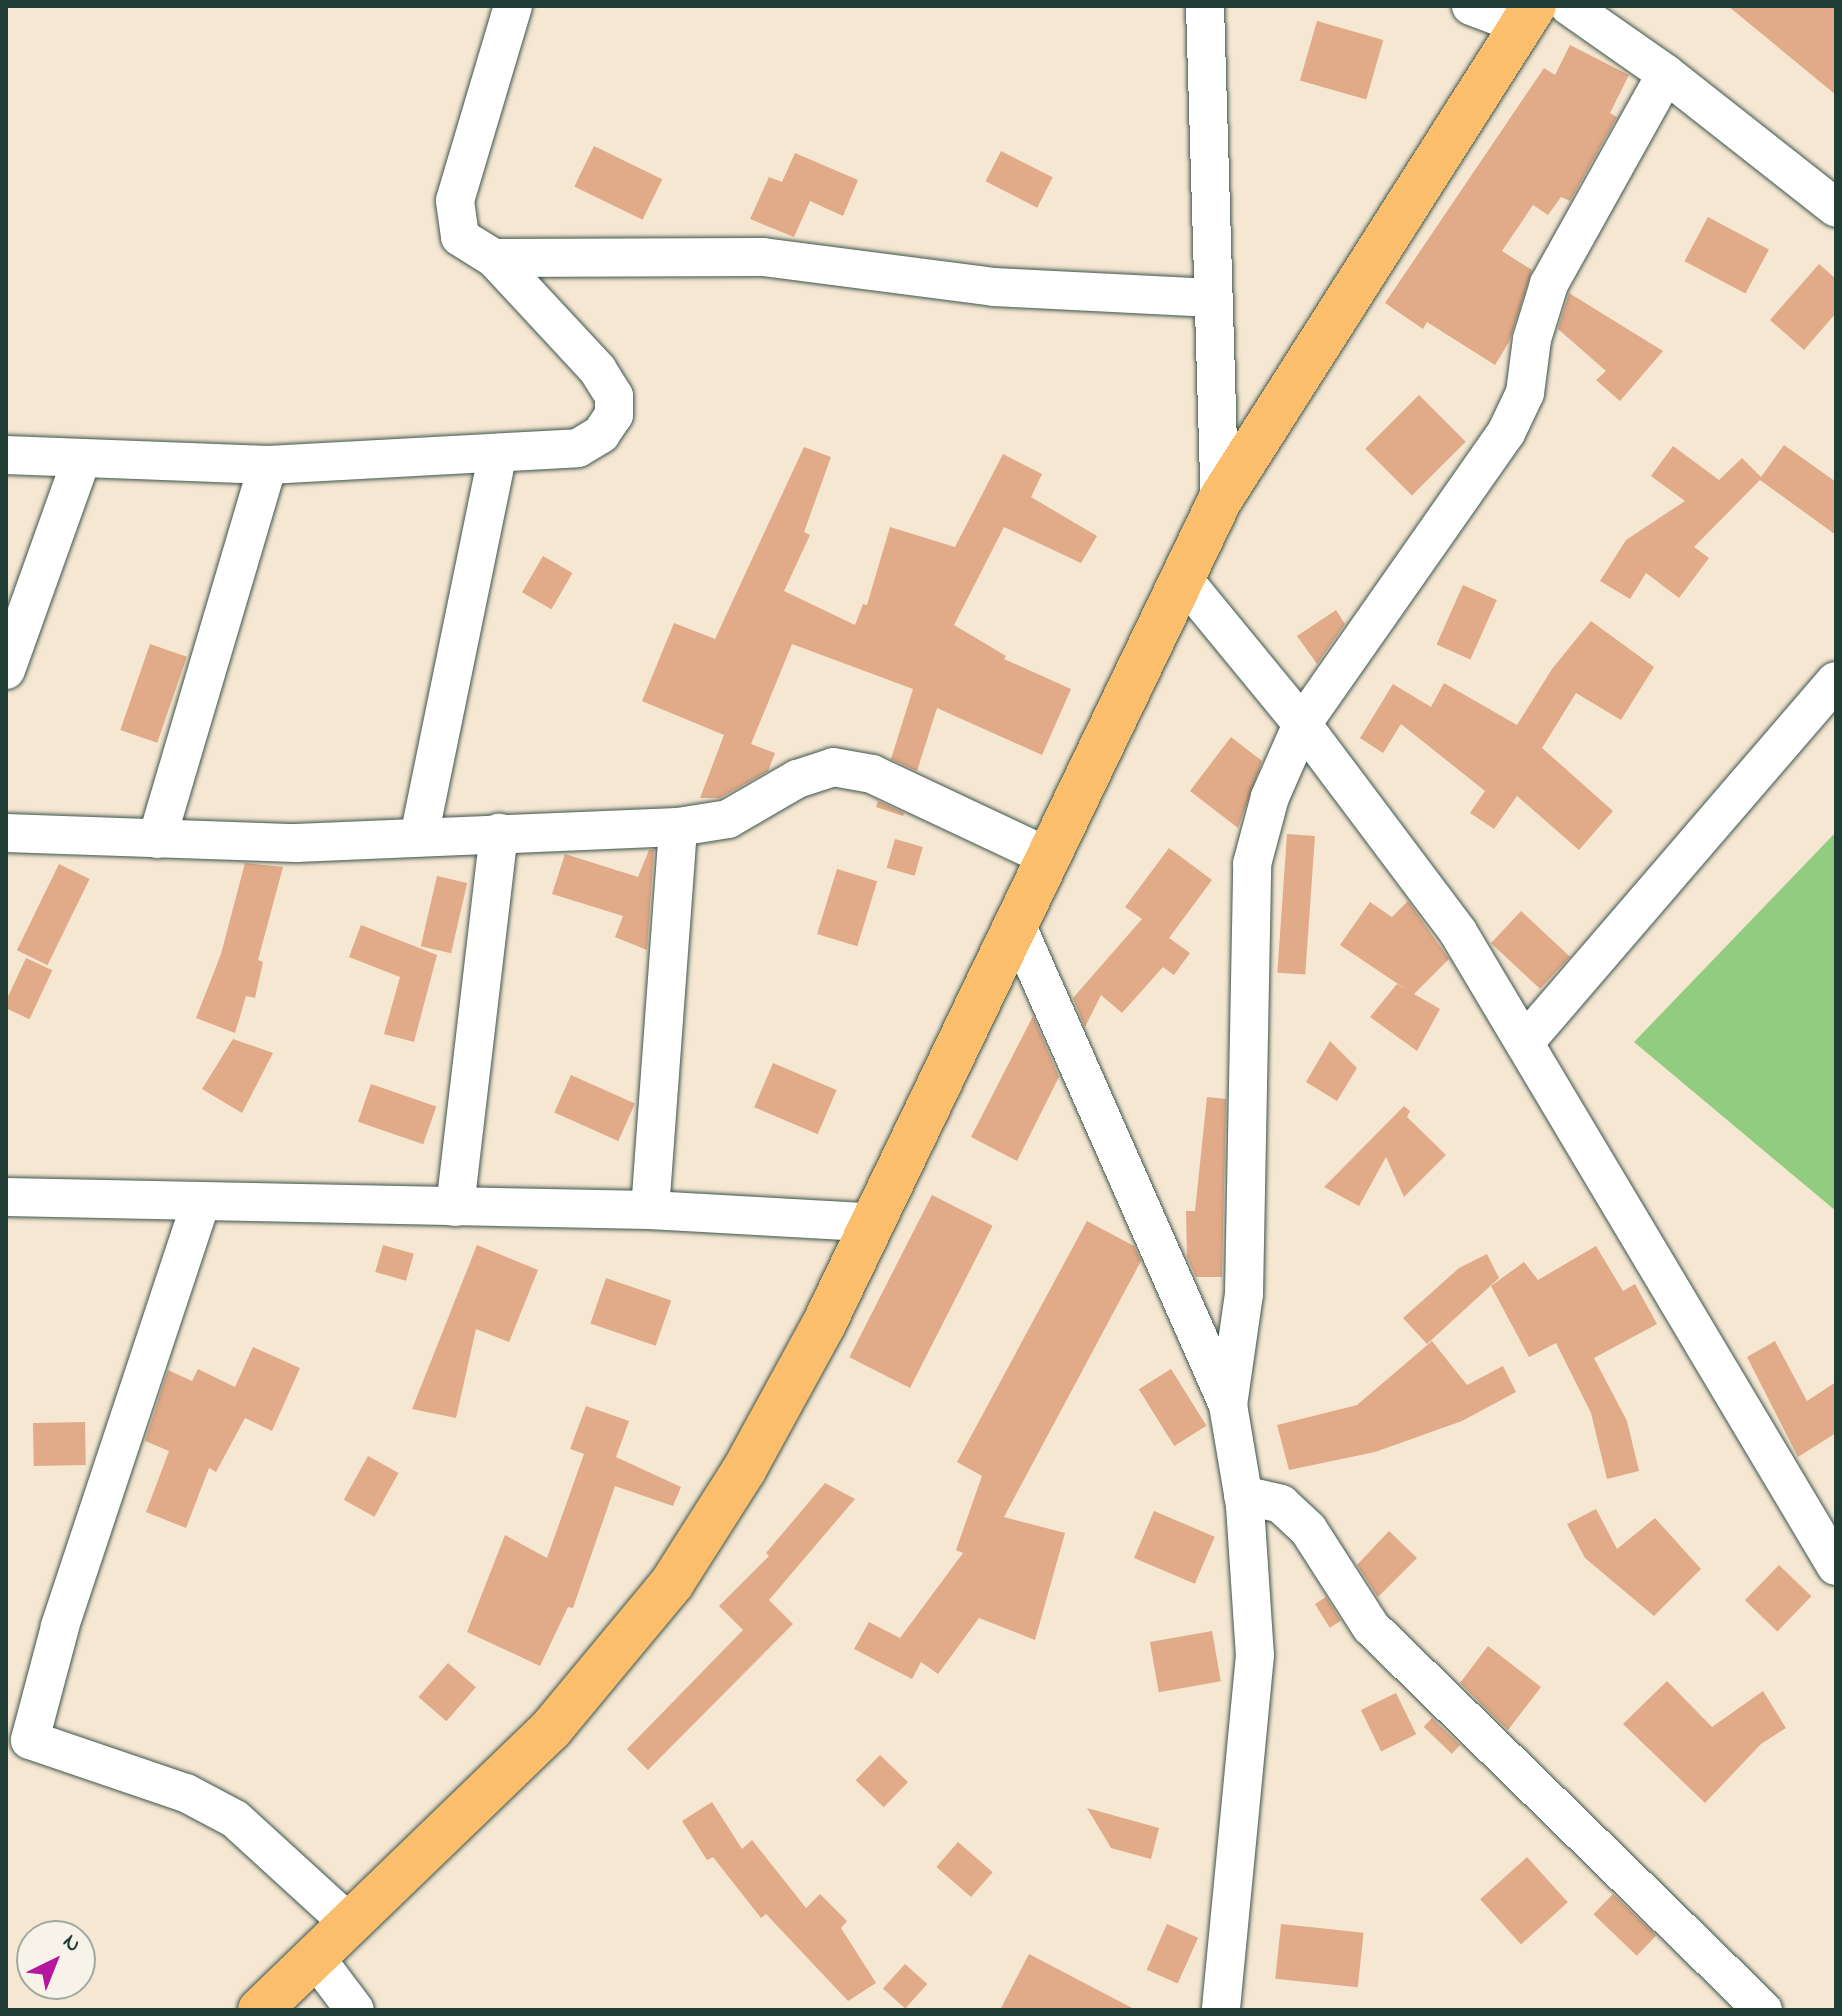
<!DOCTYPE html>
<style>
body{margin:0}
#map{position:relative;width:1842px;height:2016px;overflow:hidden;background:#f6e7d3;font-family:"Indie Flower",sans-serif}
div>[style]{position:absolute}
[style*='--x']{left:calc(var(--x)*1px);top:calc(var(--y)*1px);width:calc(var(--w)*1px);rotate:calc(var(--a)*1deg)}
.green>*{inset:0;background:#91cc81}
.building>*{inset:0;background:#e1aa88;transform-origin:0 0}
.roads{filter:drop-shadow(0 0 2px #3f564c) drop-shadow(0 0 2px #3f564c)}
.minor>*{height:38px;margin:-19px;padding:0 19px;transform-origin:19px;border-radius:19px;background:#fff}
.primary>*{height:44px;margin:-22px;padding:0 22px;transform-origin:22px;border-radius:22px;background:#fabe6d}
span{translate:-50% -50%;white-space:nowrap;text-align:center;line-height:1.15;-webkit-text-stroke:8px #f7f3e8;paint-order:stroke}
.frame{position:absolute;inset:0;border:8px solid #1f3d34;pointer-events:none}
.north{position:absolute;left:16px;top:1920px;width:80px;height:80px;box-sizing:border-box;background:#f7f3e8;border:2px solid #a1aaa0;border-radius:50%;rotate:43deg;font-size:22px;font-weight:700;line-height:32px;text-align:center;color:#1f3d34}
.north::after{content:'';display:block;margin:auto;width:28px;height:36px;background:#b5179e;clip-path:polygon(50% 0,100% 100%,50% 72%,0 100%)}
</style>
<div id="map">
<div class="green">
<div style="clip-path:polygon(1836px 832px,1836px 1211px,1634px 1042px)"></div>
</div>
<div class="building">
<div style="clip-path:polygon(1728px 6px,1836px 6px,1836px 95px)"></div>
<div style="left:1317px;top:21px;width:69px;height:62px;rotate:16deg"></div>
<div style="clip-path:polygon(1570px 45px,1629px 75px,1610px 113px,1617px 117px,1570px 201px,1561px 197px,1548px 215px,1533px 205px,1502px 251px,1532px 270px,1509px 342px,1495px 365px,1427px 322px,1423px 329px,1385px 303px,1544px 68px,1555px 75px)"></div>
<div style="left:594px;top:146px;width:76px;height:45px;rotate:26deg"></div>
<div style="left:1001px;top:151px;width:58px;height:34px;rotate:27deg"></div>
<div style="clip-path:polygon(795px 153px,858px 180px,843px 216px,810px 201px,794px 237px,750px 219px,769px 177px,782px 182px)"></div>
<div style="left:1708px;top:217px;width:69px;height:50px;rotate:28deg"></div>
<div style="clip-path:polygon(1819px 264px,1836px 279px,1836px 313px,1804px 350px,1770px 320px)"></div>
<div style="clip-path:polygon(1569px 293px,1663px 351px,1620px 401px,1596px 380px,1606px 371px,1558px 329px)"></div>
<div style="left:1419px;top:395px;width:66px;height:76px;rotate:45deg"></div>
<div style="clip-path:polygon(1784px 445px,1836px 482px,1836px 535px,1760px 480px,1694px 547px,1709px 558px,1679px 598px,1646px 573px,1630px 599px,1600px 581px,1626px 540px,1685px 501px,1651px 476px,1673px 446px,1719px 480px,1742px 458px,1761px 477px)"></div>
<div style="clip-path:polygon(804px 447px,831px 457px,804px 532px,810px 535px,784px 591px,855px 625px,863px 604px,867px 605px,890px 527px,955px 547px,1003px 454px,1042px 474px,1031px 497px,1097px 536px,1081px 563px,1004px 527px,954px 625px,1006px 656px,1004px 659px,1071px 689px,1042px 755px,937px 708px,917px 771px,891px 759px,913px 689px,792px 644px,751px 744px,775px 753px,768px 771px,720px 798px,700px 798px,724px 735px,642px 701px,674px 623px,715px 639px)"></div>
<div style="left:543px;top:556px;width:34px;height:42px;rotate:30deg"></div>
<div style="left:1463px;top:585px;width:37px;height:65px;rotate:24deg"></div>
<div style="clip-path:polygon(1336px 610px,1345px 624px,1317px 664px,1297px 636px)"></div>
<div style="clip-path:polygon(1591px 621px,1654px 667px,1621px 720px,1576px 693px,1542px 748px,1613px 811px,1579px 850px,1517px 796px,1494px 829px,1470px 813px,1485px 791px,1401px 724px,1383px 753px,1360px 738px,1393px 684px,1431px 707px,1444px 683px,1517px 725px,1552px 669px)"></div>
<div style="left:150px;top:644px;width:39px;height:91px;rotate:19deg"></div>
<div style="clip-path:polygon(1231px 737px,1262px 761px,1238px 828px,1190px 791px)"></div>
<div style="clip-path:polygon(878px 801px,904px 813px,903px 816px,876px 807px)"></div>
<div style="left:1287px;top:834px;width:28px;height:139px;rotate:4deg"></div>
<div style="left:895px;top:839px;width:29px;height:30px;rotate:16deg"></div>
<div style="clip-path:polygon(1169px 848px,1212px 880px,1169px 938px,1190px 953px,1174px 975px,1163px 967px,1122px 1013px,1101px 995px,1085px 1027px,1073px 998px,1142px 919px,1125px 907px)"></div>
<div style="clip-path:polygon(649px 850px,654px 850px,647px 950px,615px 937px,623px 916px,552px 894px,565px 854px,638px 877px)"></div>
<div style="clip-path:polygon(245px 863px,283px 867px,258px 960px,263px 962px,255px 998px,246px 996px,235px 1033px,196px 1018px,221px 954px)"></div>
<div style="left:59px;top:864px;width:34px;height:96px;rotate:26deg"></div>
<div style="left:837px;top:869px;width:42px;height:68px;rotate:17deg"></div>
<div style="left:437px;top:876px;width:31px;height:72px;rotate:13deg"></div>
<div style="clip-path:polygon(1408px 901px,1449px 959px,1414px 994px,1440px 1009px,1417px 1051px,1370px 1017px,1397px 984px,1407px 990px,1340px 945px,1370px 902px,1392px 917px)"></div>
<div style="left:1521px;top:911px;width:67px;height:44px;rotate:43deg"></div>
<div style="clip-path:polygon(361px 925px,437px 955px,414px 1042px,384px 1034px,400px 977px,349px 957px)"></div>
<div style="left:26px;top:958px;width:29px;height:54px;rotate:25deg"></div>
<div style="clip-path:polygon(1033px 1016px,1059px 1077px,1017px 1161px,971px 1137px)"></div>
<div style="clip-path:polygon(233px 1039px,273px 1053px,242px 1113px,202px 1089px)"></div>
<div style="clip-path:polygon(1330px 1041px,1357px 1068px,1337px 1101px,1306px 1082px)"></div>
<div style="left:773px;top:1063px;width:69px;height:48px;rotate:23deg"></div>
<div style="left:571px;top:1075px;width:70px;height:41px;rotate:24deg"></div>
<div style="left:371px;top:1084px;width:69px;height:40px;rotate:19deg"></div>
<div style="clip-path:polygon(1207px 1097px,1226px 1099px,1222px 1277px,1196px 1277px,1187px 1257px,1186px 1211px,1195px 1211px)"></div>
<div style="clip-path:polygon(1404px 1106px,1410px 1111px,1407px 1117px,1446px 1155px,1404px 1197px,1386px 1157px,1359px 1206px,1324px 1187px)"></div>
<div style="left:932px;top:1195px;width:68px;height:182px;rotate:27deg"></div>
<div style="clip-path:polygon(1087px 1221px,1134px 1246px,1141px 1261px,1004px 1517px,1065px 1533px,1035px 1640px,979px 1618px,938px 1674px,921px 1662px,912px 1679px,854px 1649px,869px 1622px,900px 1638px,963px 1553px,956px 1550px,982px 1476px,957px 1462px)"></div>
<div style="left:383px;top:1245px;width:32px;height:28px;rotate:16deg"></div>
<div style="clip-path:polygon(477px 1245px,538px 1270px,509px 1342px,476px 1329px,456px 1418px,412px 1409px)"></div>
<div style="clip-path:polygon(1596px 1246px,1623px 1291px,1635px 1284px,1657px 1324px,1594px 1358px,1627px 1421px,1639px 1471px,1607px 1479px,1591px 1413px,1556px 1343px,1529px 1357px,1491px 1286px,1524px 1262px,1538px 1280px)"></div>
<div style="clip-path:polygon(1487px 1254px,1499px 1278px,1427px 1344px,1403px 1318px,1459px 1268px)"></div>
<div style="left:606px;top:1278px;width:69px;height:48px;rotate:19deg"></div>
<div style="clip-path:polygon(1432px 1341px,1467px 1385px,1503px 1366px,1516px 1392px,1462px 1421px,1375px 1452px,1289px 1470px,1277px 1425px,1357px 1405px)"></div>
<div style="clip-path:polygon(1775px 1341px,1807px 1401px,1836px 1382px,1836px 1433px,1798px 1457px,1747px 1357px)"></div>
<div style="clip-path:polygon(253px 1347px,300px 1368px,272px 1431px,245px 1418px,216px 1472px,209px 1468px,186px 1528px,146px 1512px,169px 1451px,145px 1441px,168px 1370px,192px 1381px,198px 1369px,235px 1387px)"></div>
<div style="left:1171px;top:1369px;width:67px;height:38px;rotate:58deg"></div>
<div style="clip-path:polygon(586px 1406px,629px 1421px,616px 1457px,681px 1487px,673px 1506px,615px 1486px,573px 1608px,568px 1607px,540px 1666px,467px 1632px,505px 1535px,547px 1558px,584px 1454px,570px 1449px)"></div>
<div style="left:85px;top:1422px;width:43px;height:52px;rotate:89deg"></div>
<div style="left:368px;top:1456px;width:35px;height:50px;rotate:29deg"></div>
<div style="clip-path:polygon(825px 1483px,855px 1499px,769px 1600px,793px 1624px,648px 1770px,627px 1749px,743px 1630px,719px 1606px,769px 1556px,766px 1553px)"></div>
<div style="clip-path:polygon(1596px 1509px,1617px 1549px,1655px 1518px,1701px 1569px,1654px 1616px,1585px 1558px,1567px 1524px)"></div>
<div style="left:1154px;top:1511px;width:66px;height:51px;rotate:23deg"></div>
<div style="clip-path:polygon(1389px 1531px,1417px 1558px,1378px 1597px,1357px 1565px)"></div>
<div style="left:1779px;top:1565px;width:45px;height:49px;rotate:44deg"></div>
<div style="left:1326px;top:1597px;width:28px;height:13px;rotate:58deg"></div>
<div style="left:1212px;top:1631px;width:51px;height:63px;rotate:80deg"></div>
<div style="clip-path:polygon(1488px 1646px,1541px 1687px,1508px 1730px,1460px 1683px)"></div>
<div style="left:448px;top:1663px;width:37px;height:45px;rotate:41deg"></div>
<div style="clip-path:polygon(1667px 1681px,1712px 1727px,1763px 1691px,1786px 1728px,1761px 1744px,1705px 1803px,1623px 1724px)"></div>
<div style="left:1396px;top:1693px;width:46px;height:39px;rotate:64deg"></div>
<div style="left:1432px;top:1718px;width:39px;height:12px;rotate:44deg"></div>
<div style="left:880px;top:1755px;width:39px;height:35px;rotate:44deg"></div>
<div style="clip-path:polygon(712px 1802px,742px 1849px,752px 1840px,806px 1908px,820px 1894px,847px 1921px,841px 1928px,876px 1983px,848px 2001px,766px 1914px,761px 1918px,713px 1857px,707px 1860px,682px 1821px)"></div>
<div style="clip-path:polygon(1087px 1808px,1159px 1828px,1151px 1859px,1111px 1848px)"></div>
<div style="left:958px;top:1842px;width:46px;height:33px;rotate:41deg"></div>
<div style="left:1527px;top:1857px;width:61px;height:63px;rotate:48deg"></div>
<div style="left:1613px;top:1894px;width:60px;height:28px;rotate:44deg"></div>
<div style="left:1167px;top:1924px;width:34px;height:50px;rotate:24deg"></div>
<div style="left:1281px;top:1924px;width:83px;height:55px;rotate:6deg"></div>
<div style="clip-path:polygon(1029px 1954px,1136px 2010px,1000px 2010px)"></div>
<div style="left:905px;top:1964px;width:30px;height:33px;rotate:42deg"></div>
</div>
<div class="roads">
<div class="minor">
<div style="--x:513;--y:6;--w:203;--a:106.6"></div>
<div style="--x:455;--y:201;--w:36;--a:82"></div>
<div style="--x:460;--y:237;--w:40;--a:32"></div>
<div style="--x:494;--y:258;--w:269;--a:-0.2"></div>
<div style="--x:763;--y:257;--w:233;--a:7.4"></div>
<div style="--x:994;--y:287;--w:219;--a:2.9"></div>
<div style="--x:1205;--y:6;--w:494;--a:88.3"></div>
<div style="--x:1471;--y:6;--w:53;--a:20.8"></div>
<div style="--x:1569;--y:6;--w:118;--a:35"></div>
<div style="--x:1666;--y:74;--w:216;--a:38.2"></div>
<div style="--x:6;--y:455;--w:262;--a:2.2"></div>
<div style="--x:268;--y:465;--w:310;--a:-3.1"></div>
<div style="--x:578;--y:448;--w:27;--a:-31"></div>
<div style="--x:601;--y:434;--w:23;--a:-56"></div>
<div style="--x:614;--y:415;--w:19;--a:-90"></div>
<div style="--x:614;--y:396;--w:31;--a:-122"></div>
<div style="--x:598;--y:370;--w:153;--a:-132.9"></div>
<div style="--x:1183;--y:579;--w:188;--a:50.6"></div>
<div style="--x:1302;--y:724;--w:260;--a:53.1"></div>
<div style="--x:1458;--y:932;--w:738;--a:59.2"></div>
<div style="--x:6;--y:670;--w:222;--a:-70.3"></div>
<div style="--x:6;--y:833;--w:290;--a:2"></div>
<div style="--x:296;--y:843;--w:382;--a:-2.4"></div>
<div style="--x:678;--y:827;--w:51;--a:-9.1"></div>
<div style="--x:728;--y:819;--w:80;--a:-30.1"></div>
<div style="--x:797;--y:779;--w:38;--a:-18"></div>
<div style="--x:833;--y:767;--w:40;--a:10"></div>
<div style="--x:872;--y:774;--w:195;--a:25.2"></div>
<div style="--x:419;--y:837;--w:392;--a:-78.4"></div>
<div style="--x:157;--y:839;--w:390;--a:-73.5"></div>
<div style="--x:1016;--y:924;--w:526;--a:66.21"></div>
<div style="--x:1228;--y:1405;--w:102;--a:80.4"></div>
<div style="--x:1245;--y:1506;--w:149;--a:86.2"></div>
<div style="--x:1255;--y:1655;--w:357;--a:95.5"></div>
<div style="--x:1525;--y:1042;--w:476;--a:-49.3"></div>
<div style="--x:6;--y:1197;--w:644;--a:1.16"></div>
<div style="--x:650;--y:1210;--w:218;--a:3.2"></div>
<div style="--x:201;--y:1202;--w:448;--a:108.4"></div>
<div style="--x:60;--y:1627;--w:117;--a:104.9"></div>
<div style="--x:30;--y:1740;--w:165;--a:18.8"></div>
<div style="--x:186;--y:1793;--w:55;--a:28"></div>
<div style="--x:235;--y:1819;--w:156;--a:42.4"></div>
<div style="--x:455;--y:1207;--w:377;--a:-83.3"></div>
<div style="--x:650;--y:1210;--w:384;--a:-85.8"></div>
<div style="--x:1228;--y:1405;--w:112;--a:-81.8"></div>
<div style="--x:1244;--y:1294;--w:430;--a:-88.9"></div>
<div style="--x:1252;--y:864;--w:69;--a:-75"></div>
<div style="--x:1270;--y:797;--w:80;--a:-66.3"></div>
<div style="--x:1302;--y:724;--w:355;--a:-55"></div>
<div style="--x:1506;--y:433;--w:44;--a:-64.6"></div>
<div style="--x:1525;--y:393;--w:54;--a:-82.6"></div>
<div style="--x:1532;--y:339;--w:58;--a:-72.8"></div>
<div style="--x:1549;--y:284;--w:240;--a:-60.9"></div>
<div style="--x:1243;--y:1495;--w:39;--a:13"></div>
<div style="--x:1281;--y:1504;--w:37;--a:43"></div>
<div style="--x:1308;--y:1529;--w:117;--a:57.3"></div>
<div style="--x:1371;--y:1627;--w:548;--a:44.33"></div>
<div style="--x:315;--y:1957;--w:66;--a:53"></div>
</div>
<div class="primary">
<div style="--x:260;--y:2010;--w:405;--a:-44"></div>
<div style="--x:551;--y:1729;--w:190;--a:-50.3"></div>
<div style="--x:672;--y:1583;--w:134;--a:-57.5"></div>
<div style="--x:744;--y:1470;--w:164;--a:-61.3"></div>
<div style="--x:823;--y:1326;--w:916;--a:-64.33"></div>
<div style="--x:1220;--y:500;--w:585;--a:-57.56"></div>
</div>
</div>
<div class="frame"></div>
<div class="north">N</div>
</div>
